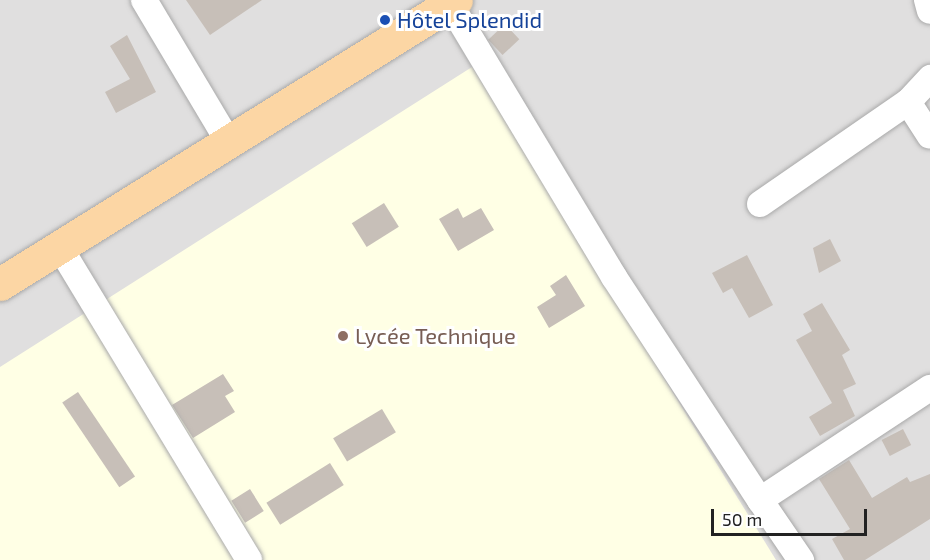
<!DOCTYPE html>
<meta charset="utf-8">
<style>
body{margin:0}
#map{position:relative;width:930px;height:560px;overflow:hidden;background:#f2efe9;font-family:"Exo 2",sans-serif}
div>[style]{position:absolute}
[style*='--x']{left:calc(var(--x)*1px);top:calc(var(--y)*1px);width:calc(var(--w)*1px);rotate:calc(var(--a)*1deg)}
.residential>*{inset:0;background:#e0dfdf;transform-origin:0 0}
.education>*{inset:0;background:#ffffe5}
.building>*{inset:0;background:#c7bfb8;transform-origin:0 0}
.roads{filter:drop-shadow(0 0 2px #a9a9a9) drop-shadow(0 0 2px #a9a9a9)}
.minor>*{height:26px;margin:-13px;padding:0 13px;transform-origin:13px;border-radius:13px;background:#fff}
.major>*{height:33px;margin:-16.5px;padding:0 16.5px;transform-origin:16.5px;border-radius:16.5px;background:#fcd6a4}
.dots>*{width:16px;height:16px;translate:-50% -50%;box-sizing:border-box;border:3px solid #fff;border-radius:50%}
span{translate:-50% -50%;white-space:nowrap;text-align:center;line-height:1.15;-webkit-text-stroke:6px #fff;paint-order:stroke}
.transit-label{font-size:22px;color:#164399}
.left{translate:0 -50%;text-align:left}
.education-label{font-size:22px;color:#785e54}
.scale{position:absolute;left:711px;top:509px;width:156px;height:27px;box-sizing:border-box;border:3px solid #222;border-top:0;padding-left:8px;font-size:18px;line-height:21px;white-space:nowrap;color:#222;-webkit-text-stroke:4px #fff;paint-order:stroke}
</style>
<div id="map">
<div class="residential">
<div style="left:0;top:0;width:930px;height:560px"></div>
</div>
<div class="education">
<div style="clip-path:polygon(472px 67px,776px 560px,0 560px,0 367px)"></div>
</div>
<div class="building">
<div style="clip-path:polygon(186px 0,262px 0,210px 35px)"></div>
<div style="left:505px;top:24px;width:21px;height:23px;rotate:47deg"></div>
<div style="clip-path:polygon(127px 35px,156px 92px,116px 113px,105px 92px,130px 79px,110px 46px)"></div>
<div style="left:384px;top:203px;width:28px;height:38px;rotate:58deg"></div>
<div style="clip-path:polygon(458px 208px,463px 218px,481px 208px,494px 230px,458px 251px,439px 219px)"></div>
<div style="clip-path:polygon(830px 239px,841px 261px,819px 273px,813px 248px)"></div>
<div style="clip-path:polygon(747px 255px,773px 305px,749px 318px,732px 288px,723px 293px,712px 273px)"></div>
<div style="clip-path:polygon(566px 275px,585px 306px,549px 328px,537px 307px,556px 295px,550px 286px)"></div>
<div style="clip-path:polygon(822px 303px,850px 350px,842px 355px,856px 384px,843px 390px,855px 416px,820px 436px,809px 417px,832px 403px,796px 340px,812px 331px,803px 314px)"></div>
<div style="clip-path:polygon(223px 374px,234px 391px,225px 396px,235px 412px,193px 438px,172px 405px)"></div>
<div style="left:78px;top:392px;width:102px;height:19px;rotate:56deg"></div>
<div style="left:382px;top:409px;width:27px;height:57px;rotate:59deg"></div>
<div style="left:903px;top:429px;width:18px;height:24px;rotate:63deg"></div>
<div style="clip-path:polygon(849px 460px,872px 498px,907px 477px,910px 482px,930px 474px,930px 519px,865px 560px,844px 560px,832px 539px,850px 529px,819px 479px)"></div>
<div style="left:330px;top:463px;width:26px;height:75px;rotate:58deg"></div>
<div style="left:250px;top:489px;width:26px;height:22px;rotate:58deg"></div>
</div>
<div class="roads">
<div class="minor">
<div style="--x:144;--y:0;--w:164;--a:59.2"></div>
<div style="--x:927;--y:0;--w:11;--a:75"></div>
<div style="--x:450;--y:4;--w:318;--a:59"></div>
<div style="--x:614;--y:277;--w:267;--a:56.8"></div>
<div style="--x:760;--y:500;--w:204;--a:-33.4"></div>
<div style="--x:908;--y:102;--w:40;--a:57.1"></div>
<div style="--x:760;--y:204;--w:180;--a:-34.6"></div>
<div style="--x:908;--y:102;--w:33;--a:-47"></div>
<div style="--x:59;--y:246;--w:367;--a:58.8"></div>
<div style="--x:760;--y:500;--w:73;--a:55.7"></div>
</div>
<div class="major">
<div style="--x:0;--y:284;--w:537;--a:-31.91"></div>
</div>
</div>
<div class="dots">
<div style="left:385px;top:20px;background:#1a4fb4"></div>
<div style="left:343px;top:336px;background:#8d6e63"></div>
</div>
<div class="transit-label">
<span class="left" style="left:397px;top:20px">Hôtel Splendid</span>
</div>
<div class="education-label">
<span class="left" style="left:355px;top:336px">Lycée Technique</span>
</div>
<div class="scale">50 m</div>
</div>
